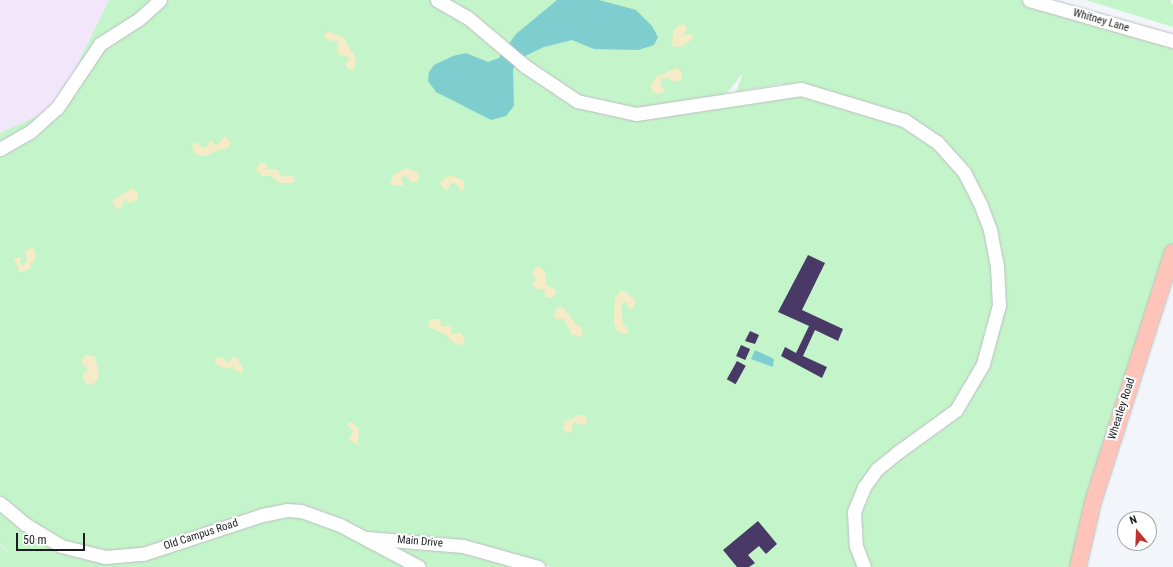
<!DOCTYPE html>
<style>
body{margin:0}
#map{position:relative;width:1173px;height:567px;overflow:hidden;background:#f2f5f9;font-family:"Roboto Condensed",sans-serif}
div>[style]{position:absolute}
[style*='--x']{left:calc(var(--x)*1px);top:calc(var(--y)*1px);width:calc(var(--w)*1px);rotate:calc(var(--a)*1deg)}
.education>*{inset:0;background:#f1e6fa}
.green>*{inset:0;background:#c4f4c9}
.sand>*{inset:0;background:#f5ebc6}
.water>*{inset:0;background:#7fcecf}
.building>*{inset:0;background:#483966;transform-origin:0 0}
.roads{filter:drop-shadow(0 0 1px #bbbec2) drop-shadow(0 0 1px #bbbec2)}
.minor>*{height:13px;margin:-6.5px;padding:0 6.5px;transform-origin:6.5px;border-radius:6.5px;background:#fff}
.major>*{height:16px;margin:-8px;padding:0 8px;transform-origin:8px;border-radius:8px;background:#fec4ba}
span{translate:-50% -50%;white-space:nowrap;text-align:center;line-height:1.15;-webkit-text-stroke:4px #fff;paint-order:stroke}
.street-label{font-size:11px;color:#1d1e20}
.north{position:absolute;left:1117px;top:511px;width:40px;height:40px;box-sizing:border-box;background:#fff;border:1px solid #a5a5a6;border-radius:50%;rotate:341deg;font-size:11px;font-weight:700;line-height:16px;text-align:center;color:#1d1e20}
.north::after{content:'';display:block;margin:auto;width:14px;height:18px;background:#c0322f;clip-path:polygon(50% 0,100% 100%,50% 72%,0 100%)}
.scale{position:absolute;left:16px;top:533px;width:69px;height:18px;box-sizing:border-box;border:2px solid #1d1e20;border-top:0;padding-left:5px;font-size:12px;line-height:14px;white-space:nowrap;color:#1d1e20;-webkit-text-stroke:3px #fff;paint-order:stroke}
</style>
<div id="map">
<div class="education">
<div style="clip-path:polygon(0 0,109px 0,68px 84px,48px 111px,0 133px)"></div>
</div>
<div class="green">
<div style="clip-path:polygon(evenodd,109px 0,1029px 0,1173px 44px,1173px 252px,1078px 567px,553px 567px,369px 534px,320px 510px,301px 504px,281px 505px,142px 548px,105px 551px,64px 541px,43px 530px,0 496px,0 133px,48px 111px,68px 84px,109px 0,743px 73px,736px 92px,781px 84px,803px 85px,940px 137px,801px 89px,718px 104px,743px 73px)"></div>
<div style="clip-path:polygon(1086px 0,1170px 0,1173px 5px,1173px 27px)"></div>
<div style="clip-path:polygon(0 510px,104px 562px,285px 514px,314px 519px,412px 567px,0 567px,0 544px,12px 556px,0 543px)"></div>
<div style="clip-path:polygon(373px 541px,450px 549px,527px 567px,425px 567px)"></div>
</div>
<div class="sand">
<div style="clip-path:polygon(685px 24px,687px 30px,682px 35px,690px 34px,694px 38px,681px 47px,672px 46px,673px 31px,680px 25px)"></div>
<div style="clip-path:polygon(327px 31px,343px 37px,355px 57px,355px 68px,349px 70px,345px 64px,349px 59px,347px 56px,340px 56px,337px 52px,338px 42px,326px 39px,324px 36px)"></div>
<div style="clip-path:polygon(676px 68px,682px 72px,681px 80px,675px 82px,668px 78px,662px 79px,660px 84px,665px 91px,658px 94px,652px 91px,651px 85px,656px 77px)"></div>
<div style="clip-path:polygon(225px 136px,231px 143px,228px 148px,213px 152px,208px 156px,197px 155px,191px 146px,197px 142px,204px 148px,208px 146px,209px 140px,217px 145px)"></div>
<div style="clip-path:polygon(260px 162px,267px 165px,267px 169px,277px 169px,282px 177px,293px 175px,294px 183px,280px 183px,270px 176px,262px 176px,256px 170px)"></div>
<div style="clip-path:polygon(406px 168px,419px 173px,418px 181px,413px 183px,405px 176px,402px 177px,403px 186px,390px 185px,393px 175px)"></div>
<div style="clip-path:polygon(451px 175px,464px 181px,464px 190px,461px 191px,456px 183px,450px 184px,448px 190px,443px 188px,440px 183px,442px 180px)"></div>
<div style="clip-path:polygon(132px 188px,137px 192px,138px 199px,131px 203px,124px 200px,122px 208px,116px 209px,112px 201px)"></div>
<div style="clip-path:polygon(33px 247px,36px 254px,34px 261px,31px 263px,31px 268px,20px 273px,14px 258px,21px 257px,20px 263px,23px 266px,27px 260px,25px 251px)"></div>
<div style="clip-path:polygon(539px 266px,545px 271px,546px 284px,557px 291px,553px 298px,546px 298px,544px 289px,537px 289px,533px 285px,536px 277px,532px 274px,533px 270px)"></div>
<div style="clip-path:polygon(621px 291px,626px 292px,636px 301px,633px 309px,628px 308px,626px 301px,621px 305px,623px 324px,628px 329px,627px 335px,617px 331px,614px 323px,615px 298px)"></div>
<div style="clip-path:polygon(561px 307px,565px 309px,576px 324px,581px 327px,583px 333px,581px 337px,571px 334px,564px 319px,556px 319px,554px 315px,555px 310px)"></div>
<div style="clip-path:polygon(430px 319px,440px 319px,441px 326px,450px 326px,452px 334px,460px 332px,465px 340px,464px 344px,457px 345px,444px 334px,428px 327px)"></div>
<div style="clip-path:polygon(87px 355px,95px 357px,99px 374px,97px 381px,91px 385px,87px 384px,82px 376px,88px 368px,83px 365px,81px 359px)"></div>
<div style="clip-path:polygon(215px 357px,221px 357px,229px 363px,232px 357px,236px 357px,244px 370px,240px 373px,231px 367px,224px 369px,215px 363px)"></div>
<div style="clip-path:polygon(579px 415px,584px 415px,587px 421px,585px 426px,575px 422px,572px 425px,573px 431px,568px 433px,563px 429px,564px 422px)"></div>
<div style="clip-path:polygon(352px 422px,359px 429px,358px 445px,349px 440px,353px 431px,346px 424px)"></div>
</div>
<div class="water">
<div style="clip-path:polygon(557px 0,599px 0,636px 10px,652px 26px,658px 37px,654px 45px,638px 50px,594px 49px,572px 40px,544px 47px,523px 57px,513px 69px,514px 106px,506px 116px,491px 120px,436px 92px,428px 81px,429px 72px,434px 65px,453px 56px,466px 53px,488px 62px,499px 58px,516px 34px)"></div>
<div style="clip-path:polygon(755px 350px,774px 359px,773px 367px,751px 359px)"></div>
</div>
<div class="building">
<div style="clip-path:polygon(808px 255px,825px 263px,802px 310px,843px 329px,838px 341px,815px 330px,803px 356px,827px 367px,822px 378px,781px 356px,785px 347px,796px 353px,809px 326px,778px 312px)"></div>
<div style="clip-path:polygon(750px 331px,759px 335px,755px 344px,745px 341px)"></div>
<div style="left:741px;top:345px;width:10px;height:12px;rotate:24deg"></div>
<div style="left:737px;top:361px;width:10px;height:21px;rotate:29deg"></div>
<div style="clip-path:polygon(758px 521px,777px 544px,766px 554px,759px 546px,748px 555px,755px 563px,749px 567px,737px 567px,723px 550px)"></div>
</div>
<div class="roads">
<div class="minor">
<div style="--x:437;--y:0;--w:34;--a:30"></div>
<div style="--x:467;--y:17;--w:76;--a:40.2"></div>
<div style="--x:525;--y:66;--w:63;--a:33.9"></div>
<div style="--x:577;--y:101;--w:60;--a:12.4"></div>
<div style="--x:636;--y:114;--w:167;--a:-8.6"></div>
<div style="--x:801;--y:89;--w:108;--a:16.8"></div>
<div style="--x:904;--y:120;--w:40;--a:34"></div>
<div style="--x:937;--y:142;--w:40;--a:48"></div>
<div style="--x:964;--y:172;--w:38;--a:63"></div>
<div style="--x:981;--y:206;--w:26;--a:69"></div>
<div style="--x:990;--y:230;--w:38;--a:79"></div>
<div style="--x:997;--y:267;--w:38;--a:87"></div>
<div style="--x:999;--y:305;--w:61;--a:105.2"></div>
<div style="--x:983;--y:364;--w:53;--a:120.4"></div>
<div style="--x:956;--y:410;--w:72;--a:144.1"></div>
<div style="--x:898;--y:452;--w:27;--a:141"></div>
<div style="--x:877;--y:469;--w:22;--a:126"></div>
<div style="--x:864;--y:487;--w:27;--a:112"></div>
<div style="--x:854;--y:512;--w:34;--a:87"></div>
<div style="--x:856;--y:546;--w:22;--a:69"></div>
<div style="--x:1029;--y:0;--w:150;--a:15.9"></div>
<div style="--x:0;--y:149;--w:34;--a:-30"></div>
<div style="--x:30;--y:132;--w:36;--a:-42"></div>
<div style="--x:57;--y:108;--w:77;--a:-56.1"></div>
<div style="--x:100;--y:44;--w:46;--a:-32.7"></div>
<div style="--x:139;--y:19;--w:28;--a:-42"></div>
<div style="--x:0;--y:503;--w:33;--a:40"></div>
<div style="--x:25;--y:524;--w:42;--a:31.4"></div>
<div style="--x:61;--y:546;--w:45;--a:14"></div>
<div style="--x:105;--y:557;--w:38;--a:-5"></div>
<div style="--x:143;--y:554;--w:125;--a:-18.1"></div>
<div style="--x:262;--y:515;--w:25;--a:-11"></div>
<div style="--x:287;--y:510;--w:14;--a:4"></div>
<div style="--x:301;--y:511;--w:41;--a:19.7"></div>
<div style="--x:340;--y:525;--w:89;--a:28"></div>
<div style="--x:367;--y:538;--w:96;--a:4.8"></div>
<div style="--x:463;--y:546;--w:78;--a:15.6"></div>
</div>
<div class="major">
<div style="--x:1078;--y:567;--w:67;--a:-77"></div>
<div style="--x:1093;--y:502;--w:262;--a:-72.3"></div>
</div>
</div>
<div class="street-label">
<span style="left:1101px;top:21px;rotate:16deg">Whitney Lane</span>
<span style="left:1122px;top:409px;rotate:-72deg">Wheatley Road</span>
<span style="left:201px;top:535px;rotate:-18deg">Old Campus Road</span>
<span style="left:420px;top:542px;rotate:5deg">Main Drive</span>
</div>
<div class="north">N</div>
<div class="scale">50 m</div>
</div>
